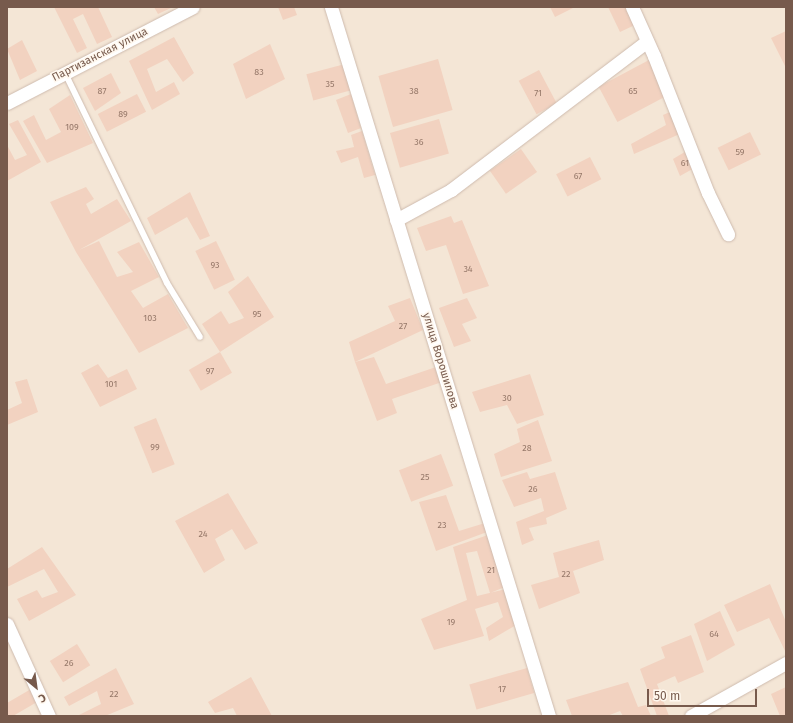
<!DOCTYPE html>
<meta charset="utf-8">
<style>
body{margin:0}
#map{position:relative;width:793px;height:723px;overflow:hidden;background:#fcf4e8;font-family:"Fira Sans",sans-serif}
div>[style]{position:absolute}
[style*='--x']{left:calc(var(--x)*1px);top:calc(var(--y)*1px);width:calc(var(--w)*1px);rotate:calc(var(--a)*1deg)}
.residential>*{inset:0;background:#f4e6d6;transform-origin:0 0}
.building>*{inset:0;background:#f2d2c0;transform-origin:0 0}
.roads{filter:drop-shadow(0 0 1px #cebbae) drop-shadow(0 0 1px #cebbae)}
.service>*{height:6px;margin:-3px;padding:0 3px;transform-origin:3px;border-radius:3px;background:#fff}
.minor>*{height:13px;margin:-6.5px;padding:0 6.5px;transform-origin:6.5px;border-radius:6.5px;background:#fff}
span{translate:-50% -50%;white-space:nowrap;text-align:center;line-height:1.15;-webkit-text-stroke:3px #fff8ef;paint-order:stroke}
.number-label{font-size:9px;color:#967869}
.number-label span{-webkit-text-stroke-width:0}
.street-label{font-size:11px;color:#775a4c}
.frame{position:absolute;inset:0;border:8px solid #775a4c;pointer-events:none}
.north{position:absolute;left:16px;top:667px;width:40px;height:40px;-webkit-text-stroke:3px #fff8ef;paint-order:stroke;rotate:151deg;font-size:11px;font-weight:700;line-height:16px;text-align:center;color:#775a4c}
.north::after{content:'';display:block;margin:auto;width:14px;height:18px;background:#775a4c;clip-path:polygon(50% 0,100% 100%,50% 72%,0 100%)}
.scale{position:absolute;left:647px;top:689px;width:110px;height:18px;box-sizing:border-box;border:2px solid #775a4c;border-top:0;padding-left:5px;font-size:12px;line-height:14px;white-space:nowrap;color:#775a4c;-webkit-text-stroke:3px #fff8ef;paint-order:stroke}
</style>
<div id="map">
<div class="residential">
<div style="left:7px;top:7px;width:779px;height:709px"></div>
</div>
<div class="building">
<div style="clip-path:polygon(54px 7px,98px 7px,112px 37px,97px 44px,83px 14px,73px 19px,87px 48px,77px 53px)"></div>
<div style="clip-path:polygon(154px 7px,173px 7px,158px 14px)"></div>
<div style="clip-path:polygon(278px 7px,294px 7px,297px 15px,283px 20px)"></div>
<div style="clip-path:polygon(550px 7px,575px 7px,555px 17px)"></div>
<div style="clip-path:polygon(608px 7px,628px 7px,637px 24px,620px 32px)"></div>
<div style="clip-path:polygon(786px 31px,786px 68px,771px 38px)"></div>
<div style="clip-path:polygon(174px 37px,194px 73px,183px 82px,167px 59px,147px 69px,156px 92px,174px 82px,180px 94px,152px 110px,129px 61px)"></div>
<div style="clip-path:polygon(22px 40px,37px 71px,20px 80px,7px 49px)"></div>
<div style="clip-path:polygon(270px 44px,285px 79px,246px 99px,233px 64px)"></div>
<div style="left:438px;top:59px;width:53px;height:62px;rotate:74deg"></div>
<div style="left:649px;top:60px;width:40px;height:57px;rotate:62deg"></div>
<div style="left:345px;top:64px;width:27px;height:40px;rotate:75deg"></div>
<div style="left:539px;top:70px;width:38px;height:23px;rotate:62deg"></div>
<div style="clip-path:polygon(111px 73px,121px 93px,95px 111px,83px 88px)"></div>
<div style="left:137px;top:94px;width:20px;height:44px;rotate:63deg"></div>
<div style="clip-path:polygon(351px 94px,361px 128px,348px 133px,336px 100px)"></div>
<div style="clip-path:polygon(70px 95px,93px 143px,47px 163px,23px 121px,34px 115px,46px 140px,61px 132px,49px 109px)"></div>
<div style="clip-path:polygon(672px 111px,682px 133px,634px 154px,631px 144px,666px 125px,663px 115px)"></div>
<div style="left:439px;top:119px;width:36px;height:51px;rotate:74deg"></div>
<div style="clip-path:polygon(18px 120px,41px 162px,7px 181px,7px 145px,15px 160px,27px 155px,9px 124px)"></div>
<div style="clip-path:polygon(362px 131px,375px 175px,364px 178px,358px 157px,341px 163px,336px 151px,354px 147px,351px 135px)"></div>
<div style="left:750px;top:132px;width:25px;height:36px;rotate:64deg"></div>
<div style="left:521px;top:149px;width:28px;height:38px;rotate:55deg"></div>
<div style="clip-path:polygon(688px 150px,696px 167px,680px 176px,673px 159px)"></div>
<div style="left:590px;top:157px;width:25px;height:38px;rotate:63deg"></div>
<div style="clip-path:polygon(86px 187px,94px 199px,86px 204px,91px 214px,117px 199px,131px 221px,79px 250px,99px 241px,117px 277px,133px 272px,117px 252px,139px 242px,159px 277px,131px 291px,143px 308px,168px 294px,188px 328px,139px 353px,76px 252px,50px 202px)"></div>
<div style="clip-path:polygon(190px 192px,210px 236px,200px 240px,187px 217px,155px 235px,147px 218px)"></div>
<div style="clip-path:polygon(451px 216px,454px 223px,462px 220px,489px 286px,463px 294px,446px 245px,426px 251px,417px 228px)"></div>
<div style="left:216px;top:241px;width:43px;height:23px;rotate:64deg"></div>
<div style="clip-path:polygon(248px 276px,274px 317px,220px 352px,202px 324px,221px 311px,229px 324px,244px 318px,228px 292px)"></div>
<div style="clip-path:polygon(410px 298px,423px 330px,355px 362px,349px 342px,395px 321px,388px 306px)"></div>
<div style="clip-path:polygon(467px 298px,477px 318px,462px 324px,471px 341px,454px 347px,439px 308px)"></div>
<div style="left:220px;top:352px;width:24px;height:36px;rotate:60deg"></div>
<div style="clip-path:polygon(374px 357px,386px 384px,436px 367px,442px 382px,392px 399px,397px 413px,377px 421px,355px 362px)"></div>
<div style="clip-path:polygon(98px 364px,108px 378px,127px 369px,137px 389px,100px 407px,81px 373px)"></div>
<div style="clip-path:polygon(530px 374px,544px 415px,517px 424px,507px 405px,480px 412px,472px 392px)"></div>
<div style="clip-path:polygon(27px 379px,38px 412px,7px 425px,7px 410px,22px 403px,15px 382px)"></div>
<div style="left:156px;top:418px;width:50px;height:24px;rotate:68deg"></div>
<div style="clip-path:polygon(538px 420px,552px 461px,501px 477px,494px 454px,520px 442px,517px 429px)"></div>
<div style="left:441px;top:454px;width:34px;height:45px;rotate:69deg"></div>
<div style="clip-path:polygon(527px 472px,530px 479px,555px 472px,567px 509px,546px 518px,547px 524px,529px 528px,534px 540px,522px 545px,516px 522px,544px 511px,541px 498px,514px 507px,502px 480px)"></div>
<div style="clip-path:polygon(228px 493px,258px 543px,245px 550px,232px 529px,215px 539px,225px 560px,204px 573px,175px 521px)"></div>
<div style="clip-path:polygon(446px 495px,459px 531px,485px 523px,487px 532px,436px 551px,419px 502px)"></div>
<div style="clip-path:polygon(488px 535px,505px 587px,490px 593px,477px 551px,466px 553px,477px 596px,506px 589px,516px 625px,489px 641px,486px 628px,503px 617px,498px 602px,475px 609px,484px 636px,434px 650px,421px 619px,467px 600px,453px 547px)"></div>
<div style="clip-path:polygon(599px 540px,604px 560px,573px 571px,580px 593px,539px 609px,531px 585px,559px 577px,553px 553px)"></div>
<div style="clip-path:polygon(42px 547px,76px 595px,29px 621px,17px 599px,37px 590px,42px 598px,58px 592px,44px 569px,7px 587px,7px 569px)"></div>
<div style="clip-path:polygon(770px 584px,786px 622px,786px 653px,769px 618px,737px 632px,724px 605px)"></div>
<div style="clip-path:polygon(720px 611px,735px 645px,707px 661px,694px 624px)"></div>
<div style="clip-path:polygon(691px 635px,704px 672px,678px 683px,675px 676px,657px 684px,669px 716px,657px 716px,640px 669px,665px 658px,661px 647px)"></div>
<div style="left:77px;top:644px;width:25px;height:32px;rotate:58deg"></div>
<div style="clip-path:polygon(116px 668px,134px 704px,105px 716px,77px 716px,101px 704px,97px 691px,69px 706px,64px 697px)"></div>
<div style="left:527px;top:668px;width:26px;height:60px;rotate:74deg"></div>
<div style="clip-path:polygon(251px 677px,272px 716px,237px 716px,233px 708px,215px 713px,208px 702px)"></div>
<div style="clip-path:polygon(628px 682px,638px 707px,646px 705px,651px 716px,623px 716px,620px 711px,607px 716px,572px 716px,566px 700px)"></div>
<div style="clip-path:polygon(786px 687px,786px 716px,780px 716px,771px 694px)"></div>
<div style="clip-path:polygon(31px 689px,37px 702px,13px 716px,7px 716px,7px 703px)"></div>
</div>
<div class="roads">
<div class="service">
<div style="--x:65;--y:73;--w:233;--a:64.1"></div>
<div style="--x:167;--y:283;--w:63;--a:58.6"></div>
</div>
<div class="minor">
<div style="--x:331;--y:7;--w:742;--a:72.91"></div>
<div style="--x:632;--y:7;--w:54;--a:65.8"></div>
<div style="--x:654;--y:56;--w:147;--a:68.5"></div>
<div style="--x:708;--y:193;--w:46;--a:64"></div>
<div style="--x:7;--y:103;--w:209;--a:-27.3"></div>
<div style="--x:396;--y:220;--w:63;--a:-28.6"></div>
<div style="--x:451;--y:190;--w:246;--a:-37.2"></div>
<div style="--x:7;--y:624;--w:101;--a:65.5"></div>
<div style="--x:691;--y:716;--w:109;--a:-29.2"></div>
</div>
</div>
<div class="number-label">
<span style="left:259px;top:72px">83</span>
<span style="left:330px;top:84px">35</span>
<span style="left:102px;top:91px">87</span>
<span style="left:414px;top:91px">38</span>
<span style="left:633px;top:91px">65</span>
<span style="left:538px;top:93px">71</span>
<span style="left:123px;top:114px">89</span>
<span style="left:72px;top:127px">109</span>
<span style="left:419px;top:142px">36</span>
<span style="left:740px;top:152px">59</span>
<span style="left:685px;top:163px">61</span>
<span style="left:578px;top:176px">67</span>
<span style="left:215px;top:265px">93</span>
<span style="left:468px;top:269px">34</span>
<span style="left:257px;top:314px">95</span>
<span style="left:150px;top:318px">103</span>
<span style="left:403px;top:326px">27</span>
<span style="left:210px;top:371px">97</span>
<span style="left:111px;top:384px">101</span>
<span style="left:507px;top:398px">30</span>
<span style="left:155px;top:447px">99</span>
<span style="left:527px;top:448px">28</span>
<span style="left:425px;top:477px">25</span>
<span style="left:533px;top:489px">26</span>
<span style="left:442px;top:525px">23</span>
<span style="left:203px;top:534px">24</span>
<span style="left:491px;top:570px">21</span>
<span style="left:566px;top:574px">22</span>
<span style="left:451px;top:622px">19</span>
<span style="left:714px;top:634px">64</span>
<span style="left:69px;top:663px">26</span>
<span style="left:502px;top:689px">17</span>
<span style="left:114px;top:694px">22</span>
</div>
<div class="street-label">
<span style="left:100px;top:55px;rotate:-27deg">Партизанская улица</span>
<span style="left:440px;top:361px;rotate:73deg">улица Ворошилова</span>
</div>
<div class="frame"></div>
<div class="north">С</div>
<div class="scale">50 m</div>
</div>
